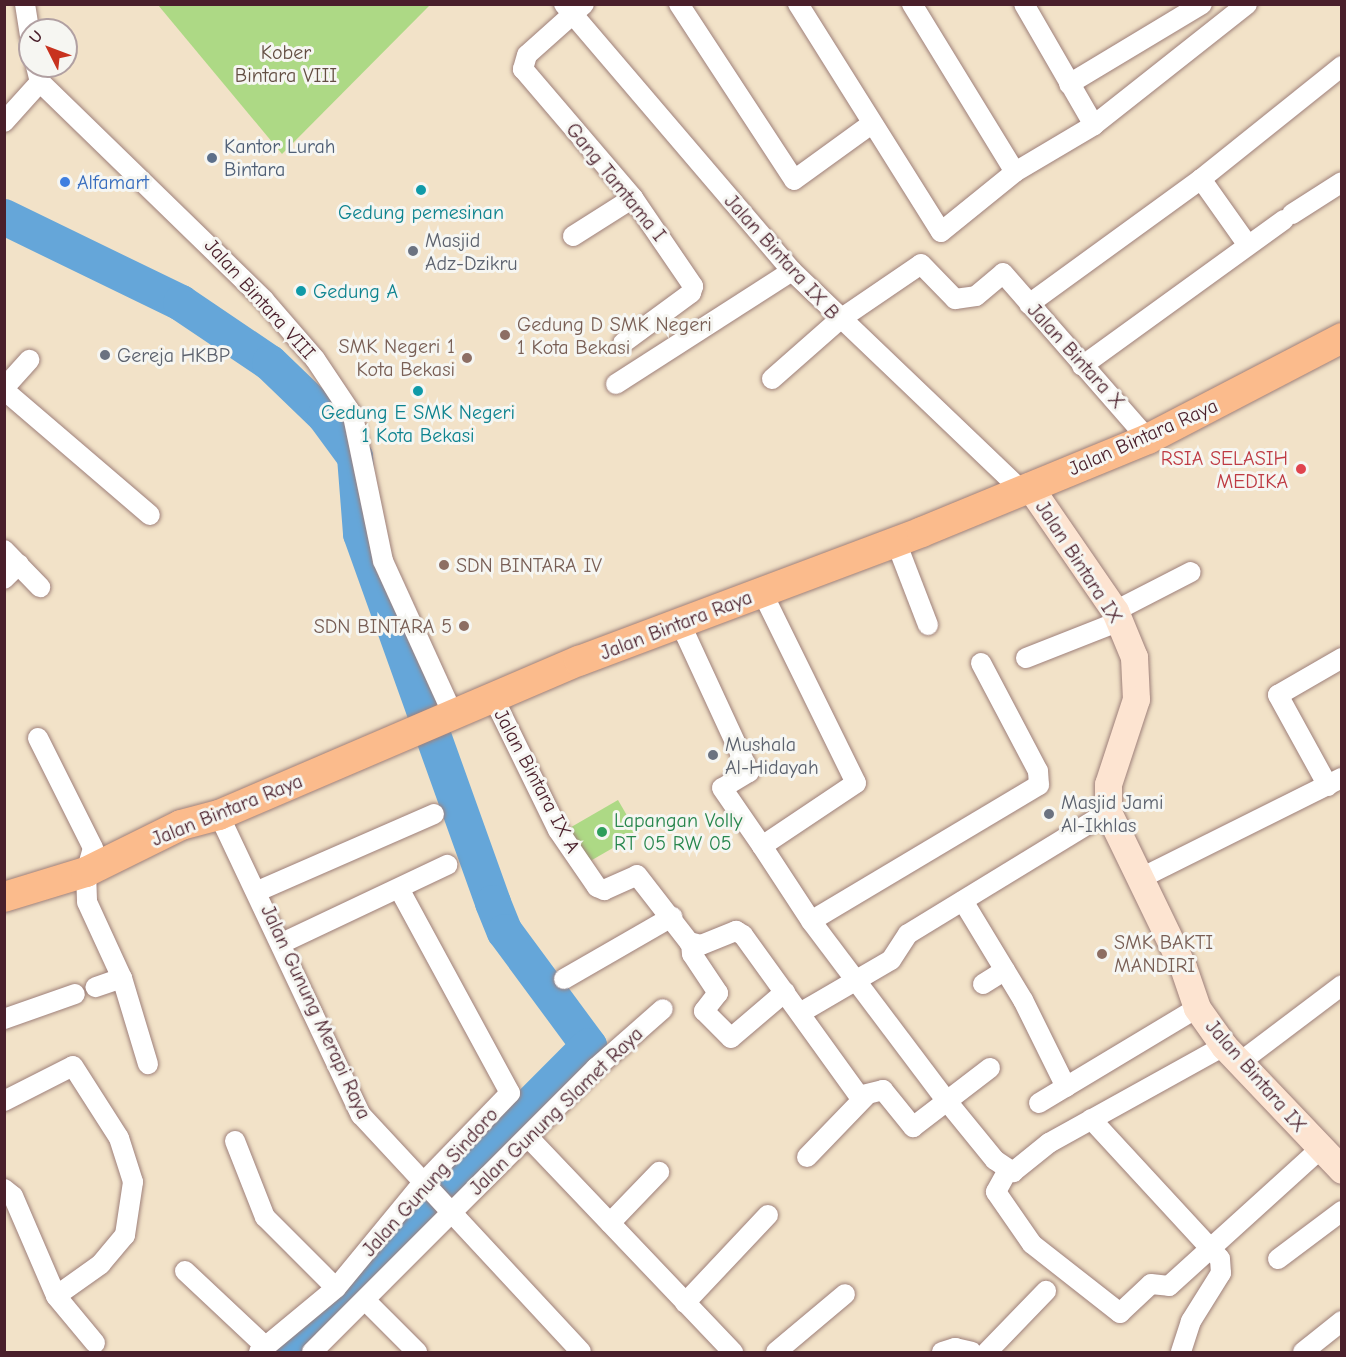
<!DOCTYPE html>
<style>
body{margin:0}
#map{position:relative;width:1346px;height:1357px;overflow:hidden;background:#f2e2c8;font-family:"Comic Neue",sans-serif}
div>[style]{position:absolute}
[style*='--x']{left:calc(var(--x)*1px);top:calc(var(--y)*1px);width:calc(var(--w)*1px);rotate:calc(var(--a)*1deg)}
.green>*{inset:0;background:#add985;transform-origin:0 0}
.river>*{height:36px;margin:-18px;padding:0 18px;transform-origin:18px;border-radius:18px;background:#65a6d9}
.roads{filter:drop-shadow(0 0 2px #9e807a) drop-shadow(0 0 2px #9e807a)}
.street>*{height:20px;margin:-10px;padding:0 10px;transform-origin:10px;border-radius:10px;background:#fff}
.secondary>*{height:27px;margin:-13.5px;padding:0 13.5px;transform-origin:13.5px;border-radius:13.5px;background:#fde4d1}
.primary>*{height:30px;margin:-15px;padding:0 15px;transform-origin:15px;border-radius:15px;background:#fbbb8c}
.dots>*{width:16px;height:16px;translate:-50% -50%;box-sizing:border-box;border:3px solid #f6f6f2;border-radius:50%}
span{translate:-50% -50%;white-space:nowrap;text-align:center;line-height:1.15;-webkit-text-stroke:6px #f6f6f2;paint-order:stroke}
.park-label{font-size:20px;color:#634e42}
.service-label{font-size:20px;color:#4e5e75}
.left{translate:0 -50%;text-align:left}
.shop-label{font-size:20px;color:#366cbe}
.street-label{font-size:20px;color:#4a1f2b}
.culture-label{font-size:20px;color:#0d838f}
.worship-label{font-size:20px;color:#5b616d}
.education-label{font-size:20px;color:#785e54}
.right{translate:-100% -50%;text-align:right}
.health-label{font-size:20px;color:#be3a42}
.leisure-label{font-size:20px;color:#27864d}
.frame{position:absolute;inset:0;border:6px solid #4a1f2b;pointer-events:none}
.north{position:absolute;left:18px;top:18px;width:60px;height:60px;box-sizing:border-box;background:#f6f6f2;border:2px solid #b1a0a2;border-radius:50%;rotate:312deg;font-size:16px;font-weight:700;line-height:24px;text-align:center;color:#4a1f2b}
.north::after{content:'';display:block;margin:auto;width:21px;height:27px;background:#c8321e;clip-path:polygon(50% 0,100% 100%,50% 72%,0 100%)}
</style>
<div id="map">
<div class="green">
<div style="clip-path:polygon(158px 5px,430px 5px,282px 154px)"></div>
<div style="left:618px;top:800px;width:39px;height:60px;rotate:60deg"></div>
</div>
<div class="river">
<div style="--x:4;--y:217;--w:197;--a:25.9"></div>
<div style="--x:181;--y:303;--w:107;--a:34"></div>
<div style="--x:270;--y:363;--w:76;--a:43.9"></div>
<div style="--x:325;--y:416;--w:51;--a:53.8"></div>
<div style="--x:355;--y:457;--w:77;--a:85.5"></div>
<div style="--x:361;--y:534;--w:392;--a:70.3"></div>
<div style="--x:493;--y:903;--w:31;--a:68"></div>
<div style="--x:505;--y:932;--w:142;--a:53.6"></div>
<div style="--x:589;--y:1046;--w:432;--a:134.9"></div>
</div>
<div class="roads">
<div class="street">
<div style="--x:25;--y:4;--w:33;--a:81"></div>
<div style="--x:564;--y:4;--w:351;--a:49.5"></div>
<div style="--x:792;--y:271;--w:315;--a:43.7"></div>
<div style="--x:584;--y:4;--w:76;--a:138.2"></div>
<div style="--x:527;--y:55;--w:15;--a:106"></div>
<div style="--x:523;--y:69;--w:170;--a:49.5"></div>
<div style="--x:633;--y:198;--w:107;--a:55.7"></div>
<div style="--x:693;--y:286;--w:7;--a:106"></div>
<div style="--x:691;--y:293;--w:84;--a:143.7"></div>
<div style="--x:679;--y:4;--w:210;--a:56.8"></div>
<div style="--x:794;--y:180;--w:94;--a:-35.9"></div>
<div style="--x:798;--y:4;--w:269;--a:57.9"></div>
<div style="--x:941;--y:232;--w:95;--a:-39"></div>
<div style="--x:1015;--y:172;--w:92;--a:-30.7"></div>
<div style="--x:1094;--y:125;--w:195;--a:-38.3"></div>
<div style="--x:912;--y:4;--w:197;--a:58.5"></div>
<div style="--x:1024;--y:4;--w:140;--a:60"></div>
<div style="--x:36;--y:66;--w:16;--a:76"></div>
<div style="--x:40;--y:82;--w:313;--a:44.2"></div>
<div style="--x:264;--y:300;--w:78;--a:49.2"></div>
<div style="--x:315;--y:359;--w:69;--a:56.3"></div>
<div style="--x:353;--y:416;--w:148;--a:78.3"></div>
<div style="--x:383;--y:561;--w:171;--a:65.5"></div>
<div style="--x:1069;--y:84;--w:155;--a:-31"></div>
<div style="--x:4;--y:122;--w:54;--a:-48"></div>
<div style="--x:1201;--y:179;--w:80;--a:54.7"></div>
<div style="--x:1292;--y:214;--w:59;--a:-32.6"></div>
<div style="--x:573;--y:236;--w:71;--a:-32.3"></div>
<div style="--x:1029;--y:304;--w:213;--a:-36"></div>
<div style="--x:1201;--y:179;--w:181;--a:-38.7"></div>
<div style="--x:1082;--y:366;--w:249;--a:-35.9"></div>
<div style="--x:772;--y:379;--w:89;--a:-41.4"></div>
<div style="--x:839;--y:320;--w:99;--a:-34.3"></div>
<div style="--x:921;--y:264;--w:49;--a:45.8"></div>
<div style="--x:955;--y:299;--w:21;--a:-8"></div>
<div style="--x:976;--y:296;--w:35;--a:-40"></div>
<div style="--x:1003;--y:273;--w:220;--a:48.9"></div>
<div style="--x:616;--y:384;--w:209;--a:-32.7"></div>
<div style="--x:4;--y:388;--w:38;--a:-48"></div>
<div style="--x:4;--y:390;--w:192;--a:40.6"></div>
<div style="--x:896;--y:542;--w:89;--a:68.9"></div>
<div style="--x:4;--y:550;--w:52;--a:45.8"></div>
<div style="--x:4;--y:579;--w:21;--a:-45"></div>
<div style="--x:1115;--y:611;--w:85;--a:-27.2"></div>
<div style="--x:681;--y:625;--w:162;--a:65.2"></div>
<div style="--x:749;--y:772;--w:31;--a:149"></div>
<div style="--x:722;--y:788;--w:70;--a:55.4"></div>
<div style="--x:762;--y:846;--w:113;--a:-33.8"></div>
<div style="--x:856;--y:783;--w:213;--a:-116.2"></div>
<div style="--x:1026;--y:658;--w:101;--a:-21.5"></div>
<div style="--x:981;--y:663;--w:122;--a:62.2"></div>
<div style="--x:1038;--y:771;--w:14;--a:86"></div>
<div style="--x:1039;--y:785;--w:265;--a:149.2"></div>
<div style="--x:811;--y:921;--w:224;--a:53"></div>
<div style="--x:946;--y:1100;--w:77;--a:50.8"></div>
<div style="--x:995;--y:1160;--w:22;--a:34"></div>
<div style="--x:1013;--y:1172;--w:46;--a:-38.9"></div>
<div style="--x:1049;--y:1143;--w:200;--a:-29"></div>
<div style="--x:494;--y:699;--w:146;--a:64"></div>
<div style="--x:558;--y:830;--w:69;--a:55.6"></div>
<div style="--x:597;--y:887;--w:8;--a:23"></div>
<div style="--x:604;--y:890;--w:36;--a:-24"></div>
<div style="--x:637;--y:875;--w:85;--a:52.2"></div>
<div style="--x:689;--y:942;--w:12;--a:14"></div>
<div style="--x:701;--y:945;--w:38;--a:-22"></div>
<div style="--x:736;--y:931;--w:8;--a:30"></div>
<div style="--x:743;--y:935;--w:198;--a:54.2"></div>
<div style="--x:859;--y:1096;--w:25;--a:-14"></div>
<div style="--x:883;--y:1090;--w:48;--a:51"></div>
<div style="--x:913;--y:1127;--w:97;--a:-37.5"></div>
<div style="--x:38;--y:738;--w:123;--a:63.4"></div>
<div style="--x:93;--y:848;--w:25;--a:106"></div>
<div style="--x:86;--y:872;--w:30;--a:88"></div>
<div style="--x:87;--y:902;--w:84;--a:65.3"></div>
<div style="--x:122;--y:978;--w:28;--a:161"></div>
<div style="--x:1328;--y:786;--w:104;--a:-118.8"></div>
<div style="--x:1278;--y:695;--w:74;--a:-30"></div>
<div style="--x:219;--y:815;--w:332;--a:64.7"></div>
<div style="--x:361;--y:1115;--w:323;--a:47.1"></div>
<div style="--x:762;--y:846;--w:90;--a:56.8"></div>
<div style="--x:1139;--y:879;--w:227;--a:-26.5"></div>
<div style="--x:258;--y:891;--w:192;--a:-23.6"></div>
<div style="--x:963;--y:901;--w:116;--a:58.8"></div>
<div style="--x:1023;--y:1000;--w:97;--a:63.7"></div>
<div style="--x:282;--y:943;--w:183;--a:-25.3"></div>
<div style="--x:691;--y:943;--w:11;--a:85"></div>
<div style="--x:692;--y:954;--w:47;--a:56.3"></div>
<div style="--x:718;--y:993;--w:23;--a:128"></div>
<div style="--x:704;--y:1011;--w:38;--a:45"></div>
<div style="--x:731;--y:1038;--w:71;--a:-40.4"></div>
<div style="--x:122;--y:978;--w:90;--a:73.2"></div>
<div style="--x:564;--y:979;--w:125;--a:-29.9"></div>
<div style="--x:983;--y:984;--w:26;--a:-32"></div>
<div style="--x:800;--y:1013;--w:105;--a:-30.2"></div>
<div style="--x:891;--y:960;--w:31;--a:-57"></div>
<div style="--x:908;--y:934;--w:234;--a:-31.4"></div>
<div style="--x:4;--y:1019;--w:75;--a:-19.4"></div>
<div style="--x:1239;--y:1063;--w:129;--a:-37.1"></div>
<div style="--x:4;--y:1101;--w:77;--a:-26.9"></div>
<div style="--x:73;--y:1066;--w:85;--a:57.4"></div>
<div style="--x:119;--y:1138;--w:46;--a:72.3"></div>
<div style="--x:133;--y:1182;--w:54;--a:98.6"></div>
<div style="--x:125;--y:1235;--w:38;--a:130"></div>
<div style="--x:101;--y:1264;--w:55;--a:144.6"></div>
<div style="--x:1039;--y:1103;--w:184;--a:-31"></div>
<div style="--x:1091;--y:1119;--w:190;--a:47.3"></div>
<div style="--x:1220;--y:1259;--w:14;--a:86"></div>
<div style="--x:1221;--y:1273;--w:57;--a:122"></div>
<div style="--x:1191;--y:1321;--w:33;--a:108"></div>
<div style="--x:529;--y:1138;--w:296;--a:46.4"></div>
<div style="--x:235;--y:1141;--w:82;--a:68.5"></div>
<div style="--x:265;--y:1217;--w:100;--a:45"></div>
<div style="--x:807;--y:1157;--w:85;--a:-46"></div>
<div style="--x:1008;--y:1170;--w:25;--a:119"></div>
<div style="--x:996;--y:1192;--w:63;--a:55.3"></div>
<div style="--x:1032;--y:1244;--w:112;--a:38.1"></div>
<div style="--x:1120;--y:1313;--w:42;--a:-43.1"></div>
<div style="--x:1151;--y:1284;--w:18;--a:6"></div>
<div style="--x:1169;--y:1286;--w:204;--a:-42.2"></div>
<div style="--x:4;--y:1189;--w:11;--a:38"></div>
<div style="--x:13;--y:1196;--w:109;--a:66.7"></div>
<div style="--x:56;--y:1296;--w:61;--a:50.3"></div>
<div style="--x:610;--y:1223;--w:71;--a:-46.1"></div>
<div style="--x:1278;--y:1259;--w:80;--a:-36.9"></div>
<div style="--x:185;--y:1271;--w:110;--a:43.2"></div>
<div style="--x:365;--y:1300;--w:74;--a:45"></div>
<div style="--x:685;--y:1303;--w:121;--a:-46.7"></div>
<div style="--x:259;--y:1352;--w:100;--a:-39.7"></div>
<div style="--x:336;--y:1288;--w:134;--a:-50.5"></div>
<div style="--x:421;--y:1185;--w:128;--a:-45.9"></div>
<div style="--x:510;--y:1093;--w:231;--a:-118.5"></div>
<div style="--x:312;--y:1352;--w:402;--a:-45"></div>
<div style="--x:596;--y:1068;--w:89;--a:-41.4"></div>
<div style="--x:776;--y:1352;--w:90;--a:-40"></div>
<div style="--x:942;--y:1352;--w:14;--a:-17"></div>
<div style="--x:955;--y:1348;--w:17;--a:13"></div>
<div style="--x:987;--y:1352;--w:85;--a:-46"></div>
<div style="--x:1303;--y:1352;--w:50;--a:-38.5"></div>
</div>
<div class="secondary">
<div style="--x:1029;--y:486;--w:152;--a:55.5"></div>
<div style="--x:1115;--y:611;--w:50;--a:67.6"></div>
<div style="--x:1134;--y:657;--w:42;--a:87.3"></div>
<div style="--x:1136;--y:699;--w:89;--a:108.2"></div>
<div style="--x:1108;--y:784;--w:28;--a:90"></div>
<div style="--x:1108;--y:812;--w:172;--a:64.2"></div>
<div style="--x:1183;--y:967;--w:43;--a:71.1"></div>
<div style="--x:1197;--y:1008;--w:47;--a:54.6"></div>
<div style="--x:1224;--y:1046;--w:171;--a:46.4"></div>
</div>
<div class="primary">
<div style="--x:4;--y:897;--w:86;--a:-17"></div>
<div style="--x:86;--y:872;--w:106;--a:-26.3"></div>
<div style="--x:181;--y:825;--w:39;--a:-15"></div>
<div style="--x:219;--y:815;--w:392;--a:-23.2"></div>
<div style="--x:579;--y:661;--w:366;--a:-20.6"></div>
<div style="--x:922;--y:532;--w:244;--a:-22.4"></div>
<div style="--x:1148;--y:439;--w:219;--a:-27.5"></div>
</div>
</div>
<div class="dots">
<div style="left:212px;top:158px;background:#5c6f8a"></div>
<div style="left:65px;top:182px;background:#3f7fe0"></div>
<div style="left:421px;top:190px;background:#0f9aa8"></div>
<div style="left:413px;top:251px;background:#6b7280"></div>
<div style="left:301px;top:291px;background:#0f9aa8"></div>
<div style="left:505px;top:335px;background:#8d6e63"></div>
<div style="left:105px;top:355px;background:#6b7280"></div>
<div style="left:467px;top:358px;background:#8d6e63"></div>
<div style="left:418px;top:391px;background:#0f9aa8"></div>
<div style="left:1301px;top:469px;background:#e0444e"></div>
<div style="left:444px;top:565px;background:#8d6e63"></div>
<div style="left:464px;top:626px;background:#8d6e63"></div>
<div style="left:713px;top:755px;background:#6b7280"></div>
<div style="left:1049px;top:814px;background:#6b7280"></div>
<div style="left:602px;top:832px;background:#2e9e5b"></div>
<div style="left:1102px;top:954px;background:#8d6e63"></div>
</div>
<div class="park-label">
<span style="left:286px;top:64px">Kober<br>Bintara VIII</span>
</div>
<div class="service-label">
<span class="left" style="left:224px;top:158px">Kantor Lurah<br>Bintara</span>
</div>
<div class="shop-label">
<span class="left" style="left:77px;top:182px">Alfamart</span>
</div>
<div class="street-label">
<span style="left:616px;top:182px;rotate:51deg">Gang Tamtama I</span>
<span style="left:782px;top:257px;rotate:48deg">Jalan Bintara IX B</span>
<span style="left:260px;top:299px;rotate:48deg">Jalan Bintara VIII</span>
<span style="left:1076px;top:356px;rotate:48deg">Jalan Bintara X</span>
<span style="left:1143px;top:437px;rotate:-24deg">Jalan Bintara Raya</span>
<span style="left:1079px;top:562px;rotate:57deg">Jalan Bintara IX</span>
<span style="left:676px;top:625px;rotate:-21deg">Jalan Bintara Raya</span>
<span style="left:537px;top:781px;rotate:62deg">Jalan Bintara IX A</span>
<span style="left:227px;top:810px;rotate:-22deg">Jalan Bintara Raya</span>
<span style="left:316px;top:1012px;rotate:65deg">Jalan Gunung Merapi Raya</span>
<span style="left:1256px;top:1076px;rotate:49deg">Jalan Bintara IX</span>
<span style="left:556px;top:1111px;rotate:-44deg">Jalan Gunung Slamet Raya</span>
<span style="left:430px;top:1182px;rotate:-48deg">Jalan Gunung Sindoro</span>
</div>
<div class="culture-label">
<span style="left:421px;top:212px">Gedung pemesinan</span>
<span class="left" style="left:313px;top:291px">Gedung A</span>
<span style="left:418px;top:424px">Gedung E SMK Negeri<br>1 Kota Bekasi</span>
</div>
<div class="worship-label">
<span class="left" style="left:425px;top:252px">Masjid<br>Adz-Dzikru</span>
<span class="left" style="left:117px;top:355px">Gereja HKBP</span>
<span class="left" style="left:725px;top:756px">Mushala<br>Al-Hidayah</span>
<span class="left" style="left:1061px;top:814px">Masjid Jami<br>Al-Ikhlas</span>
</div>
<div class="education-label">
<span class="left" style="left:517px;top:336px">Gedung D SMK Negeri<br>1 Kota Bekasi</span>
<span class="right" style="left:455px;top:358px">SMK Negeri 1<br>Kota Bekasi</span>
<span class="left" style="left:456px;top:565px">SDN BINTARA IV</span>
<span class="right" style="left:452px;top:626px">SDN BINTARA 5</span>
<span class="left" style="left:1114px;top:954px">SMK BAKTI<br>MANDIRI</span>
</div>
<div class="health-label">
<span class="right" style="left:1288px;top:470px">RSIA SELASIH<br>MEDIKA</span>
</div>
<div class="leisure-label">
<span class="left" style="left:614px;top:832px">Lapangan Volly<br>RT 05 RW 05</span>
</div>
<div class="frame"></div>
<div class="north">U</div>
</div>
